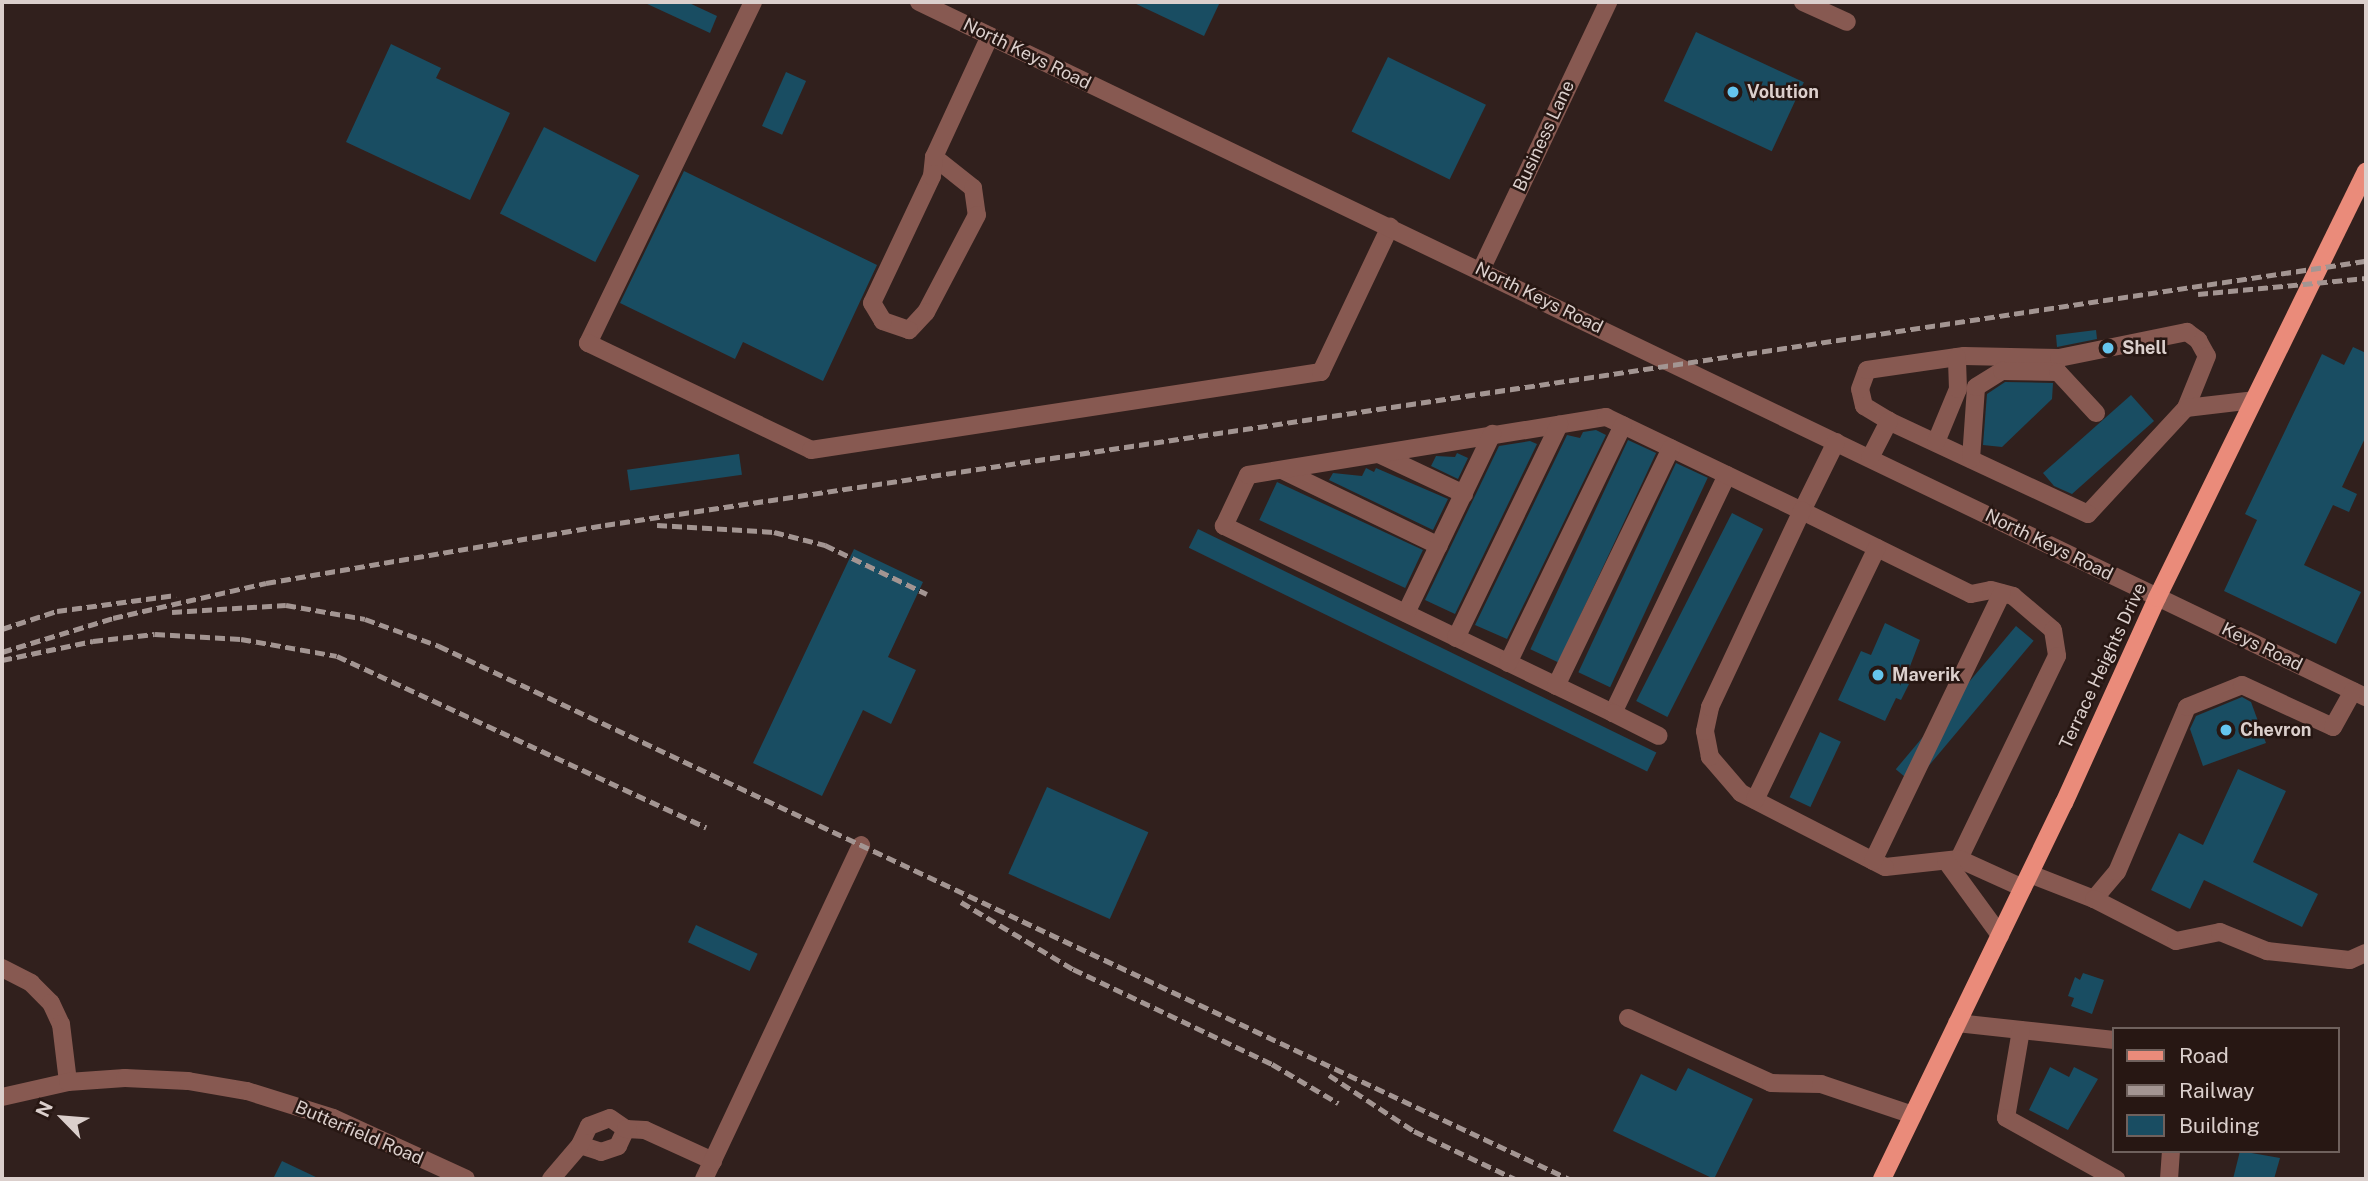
<!DOCTYPE html>
<style>
body{margin:0}
#map{position:relative;width:2368px;height:1181px;overflow:hidden;background:#31201d;font-family:"Public Sans",sans-serif}
div>[style]{position:absolute}
[style*='--x']{left:calc(var(--x)*1px);top:calc(var(--y)*1px);width:calc(var(--w)*1px);rotate:calc(var(--a)*1deg)}
.building>*{inset:0;background:#194d62;transform-origin:0 0}
.minor>*{height:18px;margin:-9px;padding:0 9px;transform-origin:9px;border-radius:9px;background:#875951}
.major>*{height:18px;margin:-9px;padding:0 9px;transform-origin:9px;border-radius:9px;background:#ea8b7a}
.rail>*{height:5px;margin-top:-2.5px;transform-origin:0;background:repeating-linear-gradient(90deg,#a39592 0 10px,transparent 0 15px)}
.dots>*{width:19px;height:19px;translate:-50% -50%;box-sizing:border-box;border:4px solid #271713;border-radius:50%}
span{translate:-50% -50%;white-space:nowrap;text-align:center;line-height:1.15;-webkit-text-stroke:5px #271713;paint-order:stroke}
.street-label{font-size:18px;color:#dbcfcc}
.poi-label{font-size:18px;color:#dbcfcc;font-weight:700}
.left{translate:0 -50%;text-align:left}
.frame{position:absolute;inset:0;border:4px solid #dbcfcc;pointer-events:none}
.legend{position:absolute;left:2112px;top:1027px;width:228px;height:126px;box-sizing:border-box;background:#271713;border:2px solid #6f615d;margin:0;padding:9px 12px;list-style:none;font-size:21px;color:#dbcfcc}
.legend li{display:flex;align-items:center;gap:14px;height:35px}
.legend b{width:35px;border:2px solid #6f615d}
.north{position:absolute;left:28px;top:1083px;width:70px;height:70px;-webkit-text-stroke:5px #271713;paint-order:stroke;rotate:295deg;font-size:19px;font-weight:700;line-height:28px;text-align:center;color:#dbcfcc}
.north::after{content:'';display:block;margin:auto;width:24px;height:32px;background:#dbcfcc;clip-path:polygon(50% 0,100% 100%,50% 72%,0 100%)}
</style>
<div id="map">
<div class="building">
<div style="clip-path:polygon(643px 2px,687px 2px,717px 16px,710px 33px)"></div>
<div style="clip-path:polygon(1132px 2px,1220px 2px,1204px 36px)"></div>
<div style="left:1696px;top:32px;width:119px;height:76px;rotate:25deg"></div>
<div style="clip-path:polygon(391px 44px,441px 68px,436px 78px,510px 113px,470px 200px,346px 142px)"></div>
<div style="left:1388px;top:57px;width:109px;height:83px;rotate:26deg"></div>
<div style="left:786px;top:72px;width:22px;height:59px;rotate:24deg"></div>
<div style="left:544px;top:127px;width:107px;height:97px;rotate:27deg"></div>
<div style="clip-path:polygon(684px 171px,877px 265px,823px 381px,743px 342px,735px 359px,620px 303px)"></div>
<div style="clip-path:polygon(2096px 330px,2097px 339px,2057px 347px,2056px 335px)"></div>
<div style="clip-path:polygon(2353px 347px,2366px 353px,2366px 436px,2342px 487px,2357px 494px,2349px 512px,2333px 505px,2304px 565px,2361px 592px,2336px 644px,2224px 591px,2257px 520px,2245px 514px,2322px 354px,2344px 365px)"></div>
<div style="clip-path:polygon(2005px 382px,2053px 383px,2052px 399px,2002px 447px,1983px 445px,1987px 394px)"></div>
<div style="clip-path:polygon(2131px 395px,2154px 421px,2072px 494px,2054px 486px,2043px 473px)"></div>
<div style="clip-path:polygon(1596px 430px,1606px 435px,1507px 639px,1475px 625px,1567px 435px,1580px 438px,1583px 432px)"></div>
<div style="left:1628px;top:440px;width:31px;height:231px;rotate:25deg"></div>
<div style="clip-path:polygon(1530px 441px,1537px 444px,1455px 614px,1425px 600px,1499px 446px)"></div>
<div style="clip-path:polygon(1457px 453px,1468px 458px,1458px 479px,1431px 466px,1436px 456px,1455px 457px)"></div>
<div style="left:739px;top:454px;width:21px;height:113px;rotate:82deg"></div>
<div style="left:1676px;top:463px;width:35px;height:231px;rotate:25deg"></div>
<div style="clip-path:polygon(1366px 468px,1374px 472px,1376px 468px,1448px 499px,1433px 530px,1329px 480px,1333px 473px,1362px 476px)"></div>
<div style="left:1277px;top:482px;width:161px;height:42px;rotate:25deg"></div>
<div style="left:1732px;top:513px;width:35px;height:211px;rotate:27deg"></div>
<div style="left:1198px;top:529px;width:510px;height:21px;rotate:26deg"></div>
<div style="clip-path:polygon(854px 549px,923px 582px,888px 657px,916px 670px,891px 724px,863px 710px,822px 796px,753px 763px)"></div>
<div style="clip-path:polygon(1885px 623px,1920px 640px,1904px 682px,1909px 684px,1901px 700px,1896px 698px,1885px 721px,1838px 700px,1861px 651px,1871px 655px)"></div>
<div style="left:2016px;top:626px;width:23px;height:187px;rotate:40deg"></div>
<div style="clip-path:polygon(2242px 697px,2251px 702px,2266px 743px,2203px 766px,2190px 729px,2196px 716px)"></div>
<div style="left:1820px;top:732px;width:23px;height:72px;rotate:25deg"></div>
<div style="clip-path:polygon(2238px 769px,2286px 791px,2253px 862px,2318px 894px,2302px 927px,2204px 880px,2190px 909px,2151px 890px,2179px 833px,2203px 845px)"></div>
<div style="left:1047px;top:787px;width:111px;height:95px;rotate:24deg"></div>
<div style="left:696px;top:925px;width:68px;height:19px;rotate:25deg"></div>
<div style="clip-path:polygon(2083px 973px,2104px 980px,2092px 1014px,2071px 1006px,2074px 998px,2068px 996px,2075px 977px,2080px 980px)"></div>
<div style="clip-path:polygon(2050px 1067px,2069px 1077px,2074px 1067px,2098px 1079px,2068px 1130px,2029px 1110px)"></div>
<div style="clip-path:polygon(1688px 1068px,1753px 1099px,1714px 1179px,1613px 1131px,1641px 1074px,1676px 1091px)"></div>
<div style="clip-path:polygon(2240px 1151px,2280px 1158px,2274px 1179px,2233px 1179px)"></div>
<div style="clip-path:polygon(282px 1161px,320px 1179px,273px 1179px)"></div>
</div>
<div class="minor">
<div style="--x:753;--y:2;--w:379;--a:115.8"></div>
<div style="--x:588;--y:343;--w:247;--a:25.6"></div>
<div style="--x:811;--y:450;--w:516;--a:-8.7"></div>
<div style="--x:1321;--y:372;--w:161;--a:-64.6"></div>
<div style="--x:919;--y:2;--w:1605;--a:25.66"></div>
<div style="--x:1803;--y:2;--w:48;--a:24.4"></div>
<div style="--x:934;--y:157;--w:50;--a:38.5"></div>
<div style="--x:973;--y:188;--w:27;--a:82"></div>
<div style="--x:977;--y:215;--w:110;--a:117.7"></div>
<div style="--x:926;--y:312;--w:25;--a:133"></div>
<div style="--x:909;--y:330;--w:28;--a:-161"></div>
<div style="--x:883;--y:321;--w:21;--a:-121"></div>
<div style="--x:872;--y:303;--w:140;--a:-64.7"></div>
<div style="--x:932;--y:176;--w:19;--a:-84"></div>
<div style="--x:934;--y:157;--w:133;--a:-65.2"></div>
<div style="--x:1481;--y:270;--w:297;--a:-64.6"></div>
<div style="--x:2187;--y:332;--w:14;--a:36"></div>
<div style="--x:2198;--y:340;--w:18;--a:61"></div>
<div style="--x:2207;--y:356;--w:56;--a:112"></div>
<div style="--x:2186;--y:408;--w:144;--a:132.8"></div>
<div style="--x:2088;--y:514;--w:220;--a:-155"></div>
<div style="--x:1889;--y:421;--w:29;--a:-149"></div>
<div style="--x:1864;--y:406;--w:17;--a:-103"></div>
<div style="--x:1860;--y:389;--w:20;--a:-70"></div>
<div style="--x:1867;--y:370;--w:98;--a:-8.2"></div>
<div style="--x:1964;--y:356;--w:95;--a:1.2"></div>
<div style="--x:2059;--y:358;--w:131;--a:-11.5"></div>
<div style="--x:2186;--y:408;--w:68;--a:-6.7"></div>
<div style="--x:1936;--y:442;--w:57;--a:-67.5"></div>
<div style="--x:1958;--y:389;--w:32;--a:-92"></div>
<div style="--x:1381;--y:455;--w:92;--a:25.2"></div>
<div style="--x:1870;--y:458;--w:42;--a:-62.8"></div>
<div style="--x:1971;--y:459;--w:72;--a:-86"></div>
<div style="--x:1976;--y:387;--w:31;--a:-32"></div>
<div style="--x:2002;--y:371;--w:56;--a:1"></div>
<div style="--x:2058;--y:372;--w:56;--a:47.2"></div>
<div style="--x:1282;--y:470;--w:174;--a:25.8"></div>
<div style="--x:1727;--y:475;--w:264;--a:115.6"></div>
<div style="--x:1613;--y:713;--w:432;--a:-154.3"></div>
<div style="--x:1224;--y:526;--w:56;--a:-64.8"></div>
<div style="--x:1248;--y:475;--w:363;--a:-9.2"></div>
<div style="--x:1606;--y:417;--w:217;--a:25.6"></div>
<div style="--x:1802;--y:511;--w:77;--a:-63.8"></div>
<div style="--x:1802;--y:511;--w:188;--a:26.2"></div>
<div style="--x:1971;--y:594;--w:20;--a:-11"></div>
<div style="--x:1991;--y:590;--w:23;--a:15"></div>
<div style="--x:2013;--y:596;--w:52;--a:40.4"></div>
<div style="--x:2053;--y:630;--w:26;--a:81"></div>
<div style="--x:2057;--y:656;--w:225;--a:115.8"></div>
<div style="--x:1959;--y:859;--w:74;--a:173.8"></div>
<div style="--x:1885;--y:867;--w:162;--a:-152.8"></div>
<div style="--x:1741;--y:793;--w:48;--a:-130.7"></div>
<div style="--x:1710;--y:757;--w:26;--a:-101"></div>
<div style="--x:1705;--y:731;--w:25;--a:-78"></div>
<div style="--x:1710;--y:707;--w:217;--a:-64.9"></div>
<div style="--x:1406;--y:613;--w:199;--a:-64.3"></div>
<div style="--x:1456;--y:638;--w:237;--a:-64.2"></div>
<div style="--x:1508;--y:663;--w:264;--a:-64.2"></div>
<div style="--x:1556;--y:686;--w:264;--a:-64.2"></div>
<div style="--x:1613;--y:713;--w:51;--a:26.6"></div>
<div style="--x:1755;--y:800;--w:280;--a:-64.2"></div>
<div style="--x:1959;--y:859;--w:70;--a:24.4"></div>
<div style="--x:1873;--y:861;--w:297;--a:-64.3"></div>
<div style="--x:1946;--y:861;--w:92;--a:53.9"></div>
<div style="--x:2030;--y:874;--w:69;--a:21.3"></div>
<div style="--x:2094;--y:899;--w:35;--a:-50"></div>
<div style="--x:2117;--y:872;--w:179;--a:-67"></div>
<div style="--x:2187;--y:707;--w:59;--a:-21.8"></div>
<div style="--x:2242;--y:685;--w:100;--a:24.8"></div>
<div style="--x:2333;--y:727;--w:41;--a:-60.9"></div>
<div style="--x:2094;--y:899;--w:92;--a:27.1"></div>
<div style="--x:2176;--y:941;--w:45;--a:-11.6"></div>
<div style="--x:2220;--y:932;--w:51;--a:22"></div>
<div style="--x:2267;--y:951;--w:83;--a:6.2"></div>
<div style="--x:2350;--y:960;--w:17;--a:-24"></div>
<div style="--x:2;--y:968;--w:33;--a:27"></div>
<div style="--x:31;--y:983;--w:28;--a:45"></div>
<div style="--x:51;--y:1003;--w:23;--a:65"></div>
<div style="--x:61;--y:1024;--w:58;--a:83.1"></div>
<div style="--x:1628;--y:1018;--w:157;--a:24.4"></div>
<div style="--x:1771;--y:1083;--w:50;--a:1.1"></div>
<div style="--x:1821;--y:1084;--w:97;--a:18.6"></div>
<div style="--x:1957;--y:1023;--w:158;--a:6.2"></div>
<div style="--x:2021;--y:1030;--w:89;--a:99.7"></div>
<div style="--x:2006;--y:1118;--w:126;--a:29"></div>
<div style="--x:2;--y:1097;--w:68;--a:-12.8"></div>
<div style="--x:68;--y:1082;--w:57;--a:-4"></div>
<div style="--x:125;--y:1078;--w:63;--a:2.7"></div>
<div style="--x:188;--y:1081;--w:60;--a:9.6"></div>
<div style="--x:247;--y:1091;--w:90;--a:17.4"></div>
<div style="--x:333;--y:1118;--w:146;--a:24.6"></div>
<div style="--x:580;--y:1145;--w:22;--a:18"></div>
<div style="--x:601;--y:1152;--w:18;--a:-19"></div>
<div style="--x:618;--y:1146;--w:19;--a:-65"></div>
<div style="--x:551;--y:1179;--w:45;--a:-49.5"></div>
<div style="--x:580;--y:1145;--w:21;--a:-65"></div>
<div style="--x:589;--y:1126;--w:22;--a:-21"></div>
<div style="--x:610;--y:1118;--w:19;--a:35"></div>
<div style="--x:626;--y:1129;--w:19;--a:3"></div>
<div style="--x:645;--y:1130;--w:75;--a:24.5"></div>
<div style="--x:704;--y:1179;--w:369;--a:-64.8"></div>
<div style="--x:2169;--y:1179;--w:28;--a:-86"></div>
</div>
<div class="major">
<div style="--x:1882;--y:1179;--w:418;--a:-64.2"></div>
<div style="--x:2064;--y:803;--w:225;--a:-65.6"></div>
<div style="--x:2157;--y:598;--w:475;--a:-63.9"></div>
</div>
<div class="rail">
<div style="--x:2198;--y:294;--w:169;--a:-5.4"></div>
<div style="--x:657;--y:525;--w:117;--a:3.4"></div>
<div style="--x:774;--y:532;--w:53;--a:14.3"></div>
<div style="--x:825;--y:545;--w:113;--a:25.7"></div>
<div style="--x:172;--y:612;--w:114;--a:-3.5"></div>
<div style="--x:286;--y:605;--w:80;--a:10"></div>
<div style="--x:365;--y:619;--w:79;--a:20"></div>
<div style="--x:439;--y:646;--w:1249;--a:25.25"></div>
<div style="--x:2;--y:629;--w:58;--a:-18.1"></div>
<div style="--x:57;--y:611;--w:120;--a:-7.7"></div>
<div style="--x:2;--y:652;--w:116;--a:-17"></div>
<div style="--x:113;--y:618;--w:157;--a:-12.9"></div>
<div style="--x:266;--y:583;--w:344;--a:-9.7"></div>
<div style="--x:605;--y:525;--w:1781;--a:-8.53"></div>
<div style="--x:2;--y:660;--w:93;--a:-11.8"></div>
<div style="--x:93;--y:641;--w:62;--a:-6.4"></div>
<div style="--x:155;--y:634;--w:86;--a:3.3"></div>
<div style="--x:241;--y:639;--w:97;--a:10"></div>
<div style="--x:337;--y:656;--w:407;--a:24.9"></div>
<div style="--x:961;--y:902;--w:131;--a:30.9"></div>
<div style="--x:1073;--y:969;--w:221;--a:25.5"></div>
<div style="--x:1272;--y:1064;--w:77;--a:30.6"></div>
<div style="--x:1329;--y:1075;--w:102;--a:33.4"></div>
<div style="--x:1414;--y:1131;--w:112;--a:25.4"></div>
</div>
<div class="dots">
<div style="left:1733px;top:92px;background:#65c5ee"></div>
<div style="left:2108px;top:348px;background:#65c5ee"></div>
<div style="left:1878px;top:675px;background:#65c5ee"></div>
<div style="left:2226px;top:730px;background:#65c5ee"></div>
</div>
<div class="street-label">
<span style="left:1027px;top:54px;rotate:26deg">North Keys Road</span>
<span style="left:1544px;top:136px;rotate:-65deg">Business Lane</span>
<span style="left:1539px;top:298px;rotate:26deg">North Keys Road</span>
<span style="left:2049px;top:545px;rotate:26deg">North Keys Road</span>
<span style="left:2262px;top:647px;rotate:26deg">Keys Road</span>
<span style="left:2103px;top:666px;rotate:-65deg">Terrace Heights Drive</span>
<span style="left:359px;top:1133px;rotate:23deg">Butterfield Road</span>
</div>
<div class="poi-label">
<span class="left" style="left:1747px;top:92px">Volution</span>
<span class="left" style="left:2122px;top:348px">Shell</span>
<span class="left" style="left:1892px;top:675px">Maverik</span>
<span class="left" style="left:2240px;top:730px">Chevron</span>
</div>
<div class="frame"></div>
<ul class="legend">
<li><b style="height:9px;background:#ea8b7a"></b>Road</li>
<li><b style="height:9px;background:#a39592"></b>Railway</li>
<li><b style="height:19px;background:#194d62"></b>Building</li>
</ul>
<div class="north">N</div>
</div>
